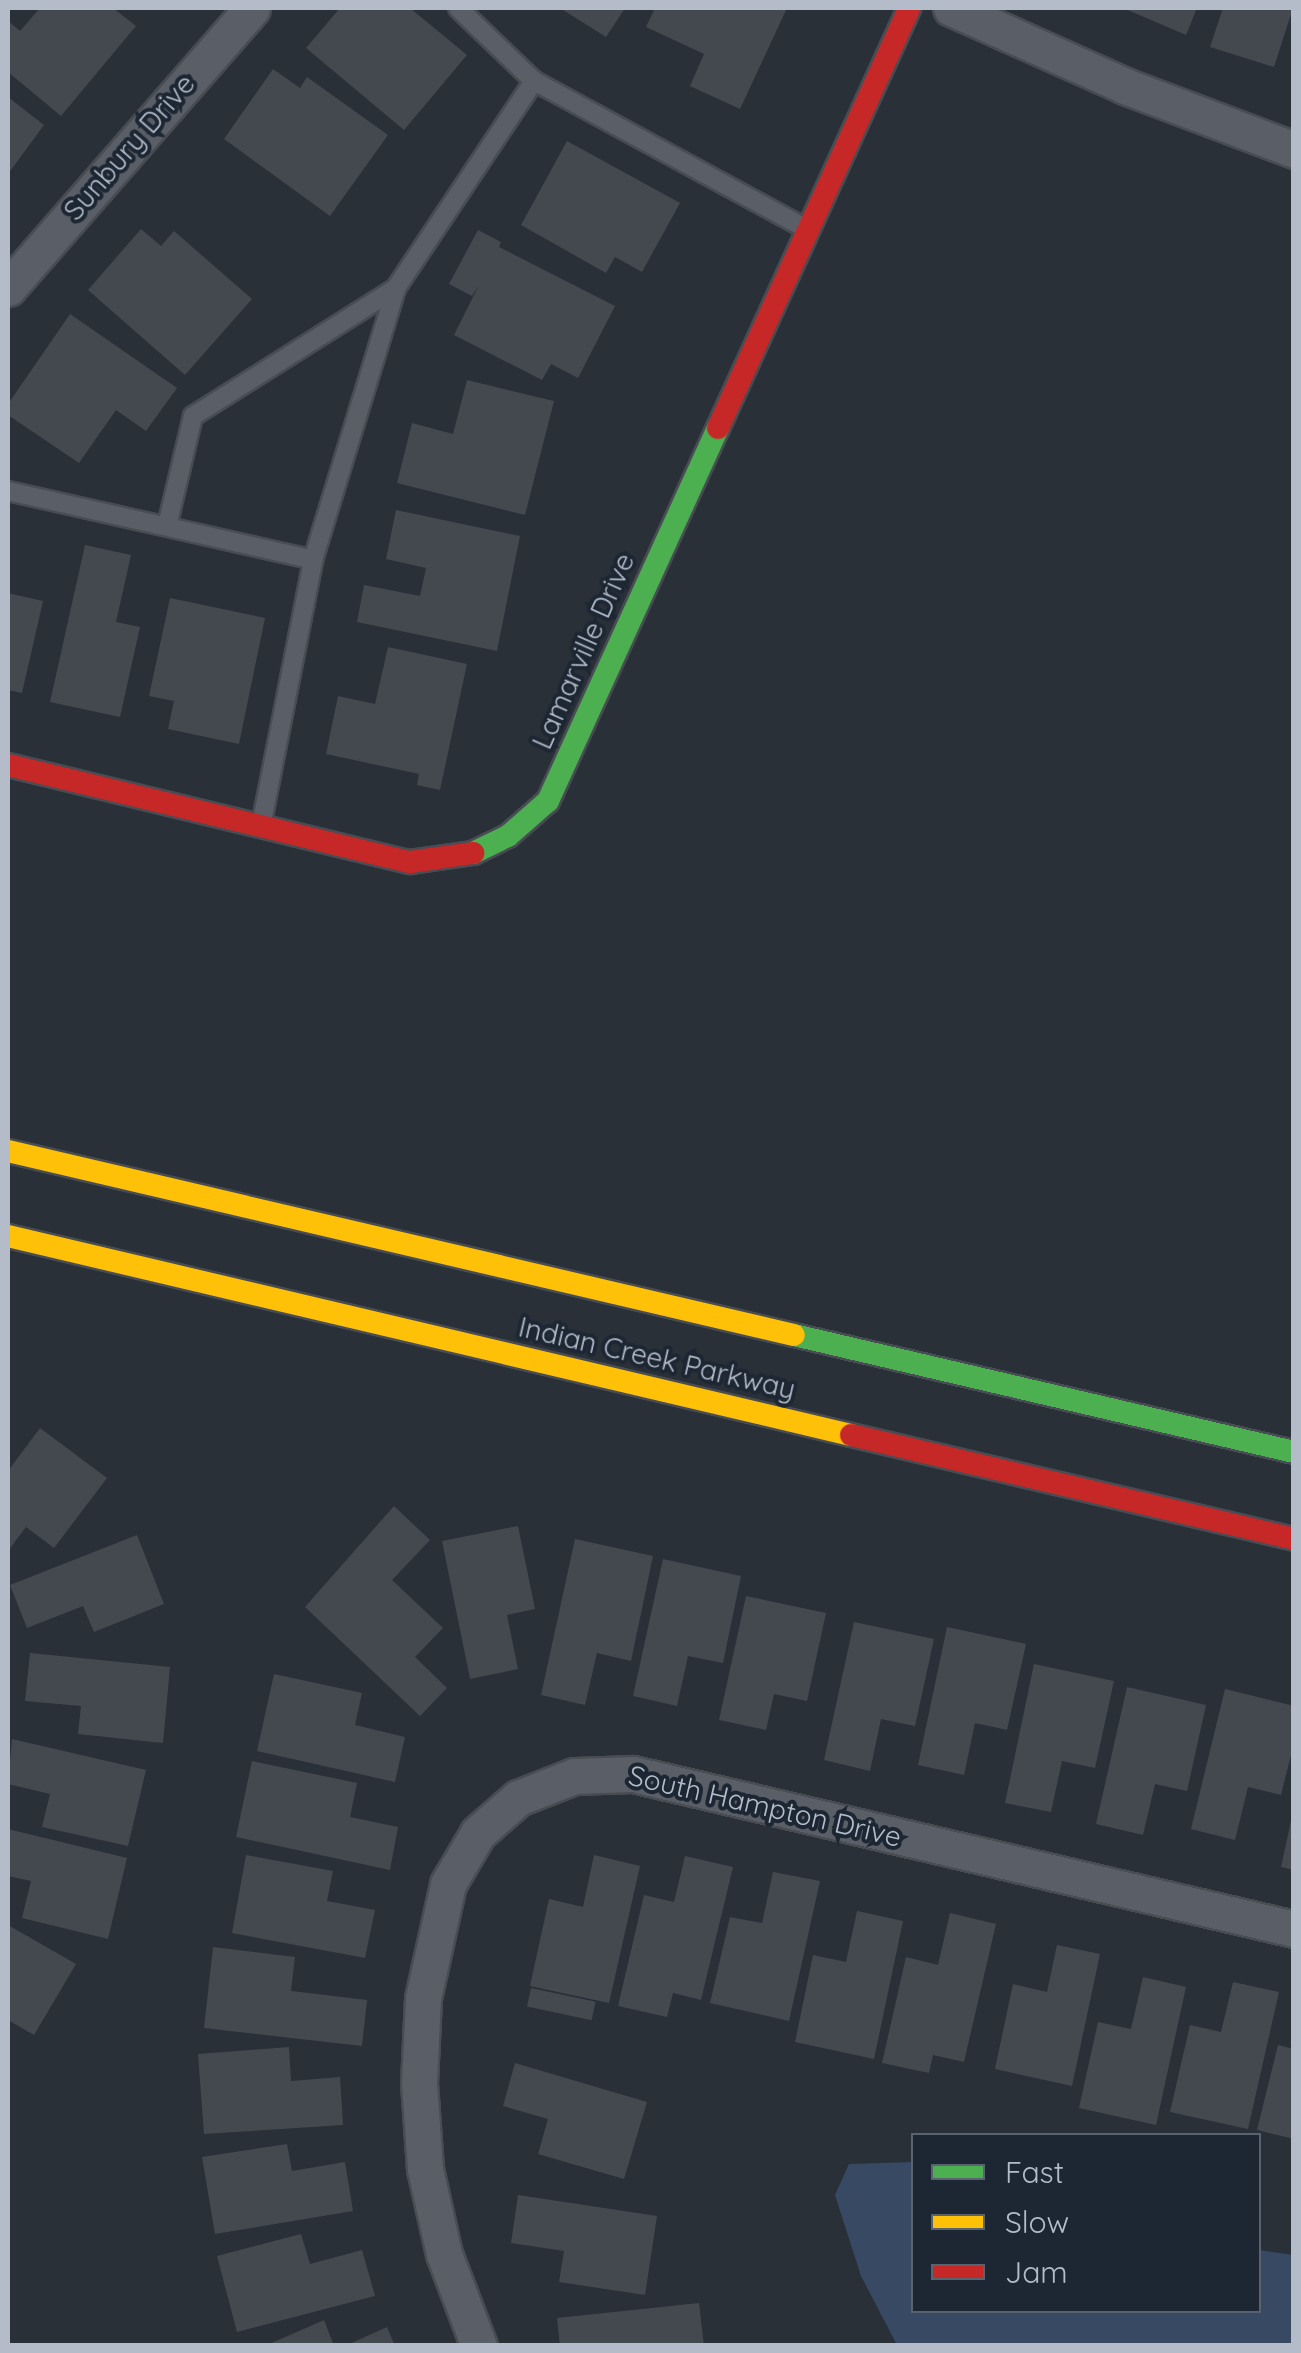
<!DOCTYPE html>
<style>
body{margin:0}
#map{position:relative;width:1301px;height:2353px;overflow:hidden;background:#2a3038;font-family:Quicksand,sans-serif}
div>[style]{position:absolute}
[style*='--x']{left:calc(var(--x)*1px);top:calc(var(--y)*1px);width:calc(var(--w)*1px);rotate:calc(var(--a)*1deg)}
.water>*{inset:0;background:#384963}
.building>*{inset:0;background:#444950;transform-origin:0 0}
.roads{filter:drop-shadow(2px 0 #484c53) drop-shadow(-2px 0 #484c53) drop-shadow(0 2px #484c53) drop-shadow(0 -2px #484c53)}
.lane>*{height:18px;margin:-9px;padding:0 9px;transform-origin:9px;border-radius:9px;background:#5a5e66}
.street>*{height:35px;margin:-17.5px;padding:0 17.5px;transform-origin:17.5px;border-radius:17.5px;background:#5a5e66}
.fast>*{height:22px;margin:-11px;padding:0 11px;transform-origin:11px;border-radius:11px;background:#4caf50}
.slow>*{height:22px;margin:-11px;padding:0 11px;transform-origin:11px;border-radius:11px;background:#ffc107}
.jam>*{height:22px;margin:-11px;padding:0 11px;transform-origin:11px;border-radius:11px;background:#c62828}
span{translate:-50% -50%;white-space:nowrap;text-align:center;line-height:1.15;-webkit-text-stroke:8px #1d2633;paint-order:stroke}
.street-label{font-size:28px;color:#b4bcc9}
.frame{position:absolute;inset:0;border:10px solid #b4bcc9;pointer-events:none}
.legend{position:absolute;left:911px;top:2133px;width:350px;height:180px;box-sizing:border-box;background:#1d2633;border:2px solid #59626f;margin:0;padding:12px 18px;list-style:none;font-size:30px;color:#b4bcc9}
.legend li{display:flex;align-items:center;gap:20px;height:50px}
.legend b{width:50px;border:2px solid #59626f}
</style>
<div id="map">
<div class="water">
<div style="clip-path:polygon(913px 2162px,914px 2310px,1258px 2310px,1259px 2250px,1293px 2255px,1293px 2345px,897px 2345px,861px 2276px,835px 2195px,849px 2164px)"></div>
</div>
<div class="building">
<div style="clip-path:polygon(40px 8px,113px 8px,136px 26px,61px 116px,8px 72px,8px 21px,20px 31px)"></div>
<div style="clip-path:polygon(340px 8px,410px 8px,467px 55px,404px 130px,306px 48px)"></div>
<div style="clip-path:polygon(560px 8px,625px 8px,606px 37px)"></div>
<div style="clip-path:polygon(655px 8px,787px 8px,740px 109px,690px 86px,704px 54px,646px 27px)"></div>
<div style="clip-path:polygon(1123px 8px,1197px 8px,1186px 35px)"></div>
<div style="clip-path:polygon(1223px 8px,1293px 8px,1274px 67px,1210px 47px)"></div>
<div style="clip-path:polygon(273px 69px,300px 88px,307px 77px,388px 135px,330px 216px,224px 139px)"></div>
<div style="clip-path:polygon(8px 97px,44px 125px,8px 174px)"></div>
<div style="clip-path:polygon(567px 141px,680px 203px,642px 272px,615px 257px,606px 273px,521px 225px)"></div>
<div style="clip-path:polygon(141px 229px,161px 246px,174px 231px,252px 299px,185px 375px,88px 290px)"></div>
<div style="clip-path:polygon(478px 230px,501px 242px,499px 247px,615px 306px,578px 378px,551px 364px,542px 380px,454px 335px,479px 285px,472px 296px,449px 284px)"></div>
<div style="clip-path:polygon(70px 314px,177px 388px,146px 431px,116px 410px,79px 463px,8px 415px,8px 404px)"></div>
<div style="clip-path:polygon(467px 380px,554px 401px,525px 515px,397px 483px,412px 423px,453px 434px)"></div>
<div style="clip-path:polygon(396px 510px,520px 536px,497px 651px,357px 622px,364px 585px,420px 596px,426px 568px,386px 559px)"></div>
<div style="clip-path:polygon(85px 545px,131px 555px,116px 622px,140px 627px,120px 717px,50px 702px)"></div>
<div style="clip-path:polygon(8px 593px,43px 601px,22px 693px,8px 690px)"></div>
<div style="clip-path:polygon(170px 598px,265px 618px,239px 744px,168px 729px,174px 701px,149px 696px)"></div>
<div style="clip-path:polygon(388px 647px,467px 664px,440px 790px,417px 785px,419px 774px,326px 754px,338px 696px,375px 704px)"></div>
<div style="clip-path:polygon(40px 1428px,107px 1478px,54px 1548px,26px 1527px,8px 1551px,8px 1471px)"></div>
<div style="clip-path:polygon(394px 1506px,430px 1540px,392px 1580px,443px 1628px,415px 1657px,447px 1688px,420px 1716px,305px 1607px)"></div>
<div style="clip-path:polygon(518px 1526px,535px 1609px,507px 1615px,518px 1669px,470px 1679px,442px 1541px)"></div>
<div style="clip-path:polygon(137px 1535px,164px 1604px,94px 1632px,83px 1606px,27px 1628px,10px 1585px)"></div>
<div style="clip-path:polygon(575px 1539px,653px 1556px,631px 1661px,597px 1653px,585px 1705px,541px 1695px)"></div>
<div style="clip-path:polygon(663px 1559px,741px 1576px,723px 1663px,688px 1656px,677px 1706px,633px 1696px)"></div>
<div style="clip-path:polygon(746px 1596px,826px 1613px,807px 1701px,774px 1694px,766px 1730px,719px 1720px)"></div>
<div style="clip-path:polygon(854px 1622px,934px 1639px,915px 1726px,881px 1719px,870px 1771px,824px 1760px)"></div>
<div style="clip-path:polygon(947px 1627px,1026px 1644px,1007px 1730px,975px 1723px,964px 1775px,918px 1765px)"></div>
<div style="clip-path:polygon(30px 1653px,170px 1667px,163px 1743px,78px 1734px,81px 1706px,25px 1701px)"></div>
<div style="clip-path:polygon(1034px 1664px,1114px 1681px,1095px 1768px,1062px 1761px,1051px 1812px,1005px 1803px)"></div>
<div style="clip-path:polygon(274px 1674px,362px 1693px,355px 1725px,405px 1737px,395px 1782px,257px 1751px)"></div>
<div style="clip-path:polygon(1127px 1687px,1206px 1705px,1187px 1791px,1155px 1784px,1143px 1835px,1096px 1824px)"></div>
<div style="clip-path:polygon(1225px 1689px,1294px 1706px,1294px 1743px,1281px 1795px,1248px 1787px,1235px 1840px,1191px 1829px)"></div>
<div style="clip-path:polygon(12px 1739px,146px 1770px,128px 1846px,42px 1827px,50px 1794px,8px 1784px)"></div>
<div style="clip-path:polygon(252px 1761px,357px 1783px,350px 1817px,398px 1827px,390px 1870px,236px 1837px)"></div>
<div style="clip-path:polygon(1292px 1816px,1294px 1816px,1294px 1870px,1281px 1867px)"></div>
<div style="clip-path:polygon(8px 1829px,127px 1858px,108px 1939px,22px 1918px,31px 1881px,8px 1876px)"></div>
<div style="clip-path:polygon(246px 1855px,333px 1871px,327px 1901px,375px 1910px,365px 1958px,232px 1933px)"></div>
<div style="clip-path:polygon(594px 1855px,640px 1866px,609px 2003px,530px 1986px,549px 1899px,583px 1907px)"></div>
<div style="clip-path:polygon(685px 1856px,733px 1867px,701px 2000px,673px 1993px,667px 2017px,618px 2006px,644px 1895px,674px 1902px)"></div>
<div style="clip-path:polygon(773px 1872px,820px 1881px,789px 2021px,710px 2003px,730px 1917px,762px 1923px)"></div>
<div style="clip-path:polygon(857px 1911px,903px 1921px,874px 2059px,795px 2042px,813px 1955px,846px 1962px)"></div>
<div style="clip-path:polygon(950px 1913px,996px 1924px,964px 2062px,933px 2055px,929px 2073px,882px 2063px,906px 1957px,938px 1965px)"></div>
<div style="clip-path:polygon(8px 1925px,76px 1964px,34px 2035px,8px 2020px)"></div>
<div style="clip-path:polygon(1057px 1945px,1100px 1954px,1072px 2086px,995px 2069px,1013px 1984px,1047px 1992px)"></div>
<div style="clip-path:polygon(213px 1947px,295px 1957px,291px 1991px,367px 2000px,362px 2046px,204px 2028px)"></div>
<div style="clip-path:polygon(1143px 1977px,1186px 1987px,1156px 2125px,1079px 2108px,1098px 2022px,1131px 2029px)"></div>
<div style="clip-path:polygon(1233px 1982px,1279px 1992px,1248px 2129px,1170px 2112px,1190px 2025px,1221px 2032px)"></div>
<div style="left:531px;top:1988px;width:66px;height:19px;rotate:12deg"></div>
<div style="clip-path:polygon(1278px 2045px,1294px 2049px,1294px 2139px,1257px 2130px)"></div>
<div style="clip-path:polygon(289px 2047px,291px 2081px,340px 2077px,343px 2125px,204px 2134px,198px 2054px)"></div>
<div style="clip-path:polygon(515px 2063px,647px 2102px,624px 2179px,538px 2154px,548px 2119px,503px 2106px)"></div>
<div style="clip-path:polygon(287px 2144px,292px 2171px,345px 2162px,353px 2211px,215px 2234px,202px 2157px)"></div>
<div style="clip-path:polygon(518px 2195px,657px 2216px,645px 2295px,559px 2282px,564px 2251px,511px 2243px)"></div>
<div style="clip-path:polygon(301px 2234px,310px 2264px,362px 2250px,375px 2296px,237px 2332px,217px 2256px)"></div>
<div style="clip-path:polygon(699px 2303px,704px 2346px,560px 2346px,557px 2318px)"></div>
<div style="clip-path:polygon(324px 2320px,334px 2346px,265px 2346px)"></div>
<div style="clip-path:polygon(387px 2327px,395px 2346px,345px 2346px)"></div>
</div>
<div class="roads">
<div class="lane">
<div style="--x:458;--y:8;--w:105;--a:43.8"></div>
<div style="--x:534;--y:81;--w:308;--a:28.5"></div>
<div style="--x:8;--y:491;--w:313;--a:12.7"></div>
<div style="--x:167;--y:526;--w:113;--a:-76.7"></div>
<div style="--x:193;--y:416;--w:240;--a:-32.2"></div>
<div style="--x:262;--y:821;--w:266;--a:-78.9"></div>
<div style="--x:313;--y:560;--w:284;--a:-73"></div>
<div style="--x:396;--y:288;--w:249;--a:-56.3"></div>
</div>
<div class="street">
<div style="--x:951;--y:8;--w:191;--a:24.1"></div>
<div style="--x:1125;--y:86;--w:181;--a:20.7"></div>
<div style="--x:8;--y:288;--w:371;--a:-48.9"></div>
<div style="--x:479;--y:2346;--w:98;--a:-110.8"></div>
<div style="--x:444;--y:2254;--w:87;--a:-102.6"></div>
<div style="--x:425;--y:2169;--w:86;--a:-94"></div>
<div style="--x:419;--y:2083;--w:85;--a:-87.3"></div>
<div style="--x:423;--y:1998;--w:117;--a:-77.6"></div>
<div style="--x:448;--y:1884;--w:59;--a:-59.5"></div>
<div style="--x:478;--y:1833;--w:53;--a:-41.2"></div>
<div style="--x:518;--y:1798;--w:60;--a:-21.4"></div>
<div style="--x:574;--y:1776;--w:59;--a:-1.9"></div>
<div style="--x:633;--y:1774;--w:679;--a:13.2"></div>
</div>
<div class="fast">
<div style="--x:473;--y:853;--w:39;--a:-26"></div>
<div style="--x:508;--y:836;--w:53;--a:-41.2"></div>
<div style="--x:548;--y:801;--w:410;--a:-65.5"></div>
<div style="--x:794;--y:1335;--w:514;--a:13.17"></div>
</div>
<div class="slow">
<div style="--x:8;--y:1151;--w:807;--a:13.18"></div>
<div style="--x:8;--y:1236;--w:866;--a:13.28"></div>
</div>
<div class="jam">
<div style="--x:718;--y:428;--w:461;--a:-65.5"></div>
<div style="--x:8;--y:765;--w:414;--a:13.6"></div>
<div style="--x:410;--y:862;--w:64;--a:-8.1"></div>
<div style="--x:851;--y:1435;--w:455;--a:13.2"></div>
</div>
</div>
<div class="street-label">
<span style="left:129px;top:147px;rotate:-49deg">Sunbury Drive</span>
<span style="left:583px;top:651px;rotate:-66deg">Lamarville Drive</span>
<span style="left:657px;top:1358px;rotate:13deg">Indian Creek Parkway</span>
<span style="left:765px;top:1806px;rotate:13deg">South Hampton Drive</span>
</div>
<div class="frame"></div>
<ul class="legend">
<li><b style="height:12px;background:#4caf50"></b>Fast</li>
<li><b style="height:12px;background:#ffc107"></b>Slow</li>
<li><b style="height:12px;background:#c62828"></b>Jam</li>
</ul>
</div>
